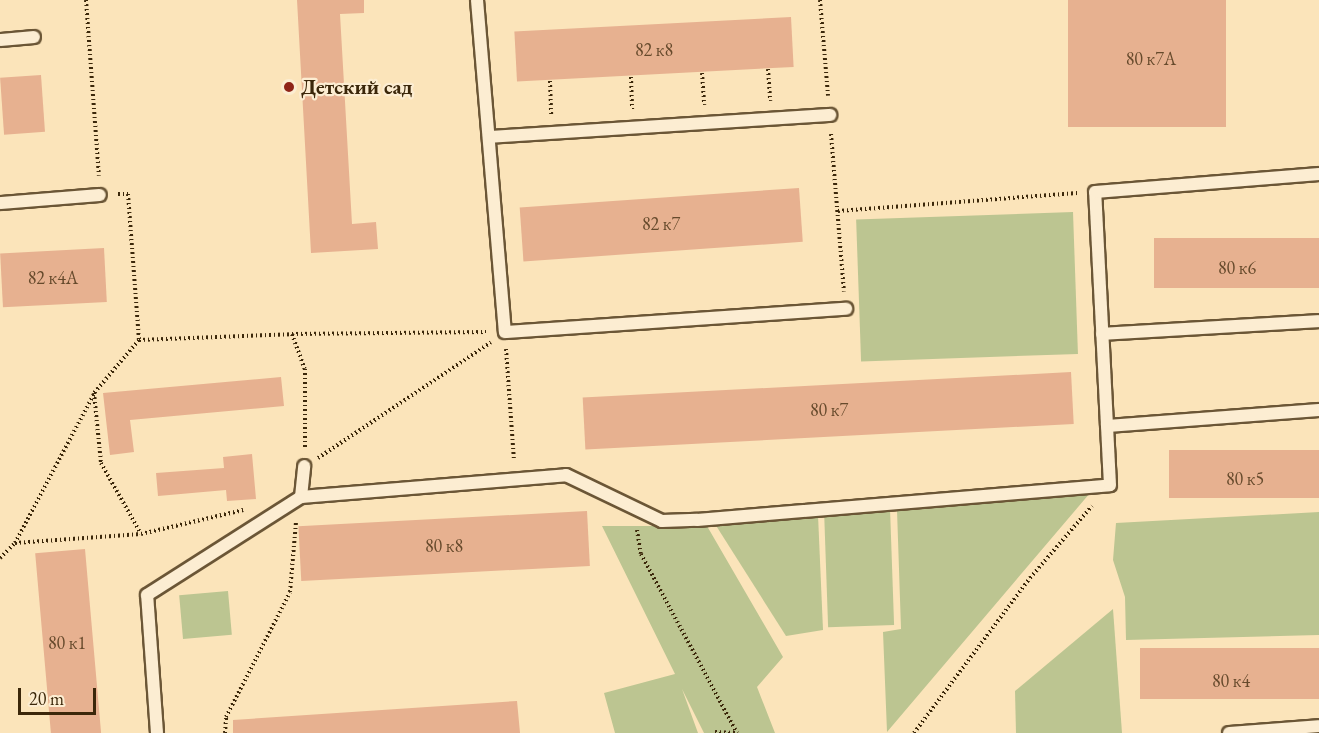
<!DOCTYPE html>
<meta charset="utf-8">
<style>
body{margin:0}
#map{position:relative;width:1319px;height:733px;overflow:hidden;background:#fbe4ba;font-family:"EB Garamond",serif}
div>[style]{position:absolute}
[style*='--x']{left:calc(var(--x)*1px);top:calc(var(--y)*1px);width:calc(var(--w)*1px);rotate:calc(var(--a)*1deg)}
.green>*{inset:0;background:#bcc591;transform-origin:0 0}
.building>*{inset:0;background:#e7b190;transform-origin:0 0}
.path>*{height:4px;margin-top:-2px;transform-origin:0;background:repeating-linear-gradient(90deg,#3b270a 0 1.5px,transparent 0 4.5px)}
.roads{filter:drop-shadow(2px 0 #6b5636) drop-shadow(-2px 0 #6b5636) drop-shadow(0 2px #6b5636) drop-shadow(0 -2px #6b5636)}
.service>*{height:12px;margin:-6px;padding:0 6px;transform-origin:6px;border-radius:6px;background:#fcedd2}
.dots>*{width:16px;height:16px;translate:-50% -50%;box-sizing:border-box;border:3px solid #fcedd2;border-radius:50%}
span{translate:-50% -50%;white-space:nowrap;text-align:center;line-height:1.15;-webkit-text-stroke:4.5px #fcedd2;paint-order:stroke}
.number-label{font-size:18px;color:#664a2c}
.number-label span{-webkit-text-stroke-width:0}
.poi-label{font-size:21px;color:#3b270a;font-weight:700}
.left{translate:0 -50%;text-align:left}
.scale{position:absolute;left:18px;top:688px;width:78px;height:27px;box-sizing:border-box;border:3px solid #3b270a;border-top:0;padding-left:8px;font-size:18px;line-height:21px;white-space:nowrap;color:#3b270a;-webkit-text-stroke:4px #fcedd2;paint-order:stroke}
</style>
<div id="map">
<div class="green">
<div style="left:1073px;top:212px;width:142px;height:217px;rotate:88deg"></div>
<div style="clip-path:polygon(1090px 493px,887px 732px,883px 632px,901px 629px,897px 510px)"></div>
<div style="left:890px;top:508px;width:117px;height:66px;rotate:88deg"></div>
<div style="clip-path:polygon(1319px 512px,1319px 635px,1126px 640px,1125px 597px,1113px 560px,1116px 523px)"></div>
<div style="clip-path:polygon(818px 515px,823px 630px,786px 636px,715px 524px)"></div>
<div style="clip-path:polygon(602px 526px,707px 526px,783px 657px,757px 687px,775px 733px,704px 733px,682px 689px,698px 733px,615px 733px,604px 693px,675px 674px)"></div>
<div style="left:228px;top:591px;width:44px;height:49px;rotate:85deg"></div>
<div style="clip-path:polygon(1113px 609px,1122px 733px,1016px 733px,1015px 691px)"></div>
</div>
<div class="building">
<div style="clip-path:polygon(297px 0,364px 0,364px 13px,340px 14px,352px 224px,376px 222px,378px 249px,311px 253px)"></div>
<div style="left:1068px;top:0;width:158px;height:127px"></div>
<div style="left:791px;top:17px;width:50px;height:277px;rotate:87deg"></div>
<div style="left:41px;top:75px;width:57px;height:41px;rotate:86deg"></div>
<div style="left:799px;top:188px;width:54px;height:280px;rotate:86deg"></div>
<div style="left:1319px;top:238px;width:50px;height:165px;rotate:90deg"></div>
<div style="left:104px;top:248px;width:54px;height:104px;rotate:87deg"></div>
<div style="left:1071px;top:372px;width:52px;height:489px;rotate:87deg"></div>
<div style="clip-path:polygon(281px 377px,284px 406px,130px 420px,134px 452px,110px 455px,103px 393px)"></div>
<div style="left:1319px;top:450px;width:48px;height:150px;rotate:90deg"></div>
<div style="clip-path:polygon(252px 454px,256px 499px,227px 501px,226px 490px,158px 496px,156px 473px,224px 468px,223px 457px)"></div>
<div style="left:587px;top:511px;width:55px;height:289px;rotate:87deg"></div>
<div style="left:85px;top:549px;width:185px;height:50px;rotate:85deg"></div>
<div style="left:1319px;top:648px;width:51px;height:179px;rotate:90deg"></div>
<div style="clip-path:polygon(517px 701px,520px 733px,233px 733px,233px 720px)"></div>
</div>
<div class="path">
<div style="--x:86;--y:0;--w:176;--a:85.8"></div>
<div style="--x:820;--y:0;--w:96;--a:85.2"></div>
<div style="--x:768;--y:69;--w:32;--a:86"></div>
<div style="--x:702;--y:73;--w:32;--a:86"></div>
<div style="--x:631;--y:77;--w:32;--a:88"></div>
<div style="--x:550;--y:81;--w:33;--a:88"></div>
<div style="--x:831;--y:134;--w:158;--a:85.3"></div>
<div style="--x:118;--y:194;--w:10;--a:0"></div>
<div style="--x:128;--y:194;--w:146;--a:85.7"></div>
<div style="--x:139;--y:340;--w:70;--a:130.3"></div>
<div style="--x:94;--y:393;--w:70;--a:84.3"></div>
<div style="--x:101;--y:463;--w:81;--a:60.6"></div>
<div style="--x:141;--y:534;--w:105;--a:-13.2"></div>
<div style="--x:838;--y:211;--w:240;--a:-4.3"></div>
<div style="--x:292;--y:334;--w:194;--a:-0.6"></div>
<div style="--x:139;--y:340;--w:153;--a:-2.2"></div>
<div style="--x:292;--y:334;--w:37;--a:70"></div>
<div style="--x:305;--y:369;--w:79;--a:90"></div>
<div style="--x:506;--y:349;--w:112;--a:85.9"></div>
<div style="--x:318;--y:458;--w:208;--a:-33.8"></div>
<div style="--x:637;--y:530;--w:24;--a:81"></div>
<div style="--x:641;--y:554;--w:203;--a:61.8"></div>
<div style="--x:15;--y:543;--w:126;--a:-4.1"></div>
<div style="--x:0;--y:558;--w:21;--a:-45"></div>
<div style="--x:15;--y:543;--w:169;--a:-62.1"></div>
<div style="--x:715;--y:732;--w:21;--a:3"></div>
<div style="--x:225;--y:733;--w:16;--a:-86"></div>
<div style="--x:226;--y:717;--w:140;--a:-62.9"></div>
<div style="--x:290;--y:592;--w:70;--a:-85.1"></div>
<div style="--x:914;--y:733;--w:194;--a:-53.2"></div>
<div style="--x:1030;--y:578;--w:95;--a:-49.3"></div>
</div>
<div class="roads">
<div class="service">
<div style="--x:477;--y:0;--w:333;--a:85.2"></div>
<div style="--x:505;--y:332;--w:342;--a:-3.9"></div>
<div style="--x:0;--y:40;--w:34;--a:-5"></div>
<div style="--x:489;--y:137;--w:342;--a:-3.7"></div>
<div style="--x:0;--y:203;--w:100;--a:-4.6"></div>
<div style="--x:1102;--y:334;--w:217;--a:-3.4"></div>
<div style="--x:1107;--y:426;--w:213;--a:-4.3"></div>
<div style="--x:301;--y:497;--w:31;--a:-84"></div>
<div style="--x:157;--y:733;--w:138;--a:-94.1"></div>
<div style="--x:147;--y:595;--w:183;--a:-32.5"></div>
<div style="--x:301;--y:497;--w:266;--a:-4.7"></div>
<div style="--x:566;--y:475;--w:106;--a:25.6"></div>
<div style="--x:662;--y:521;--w:35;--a:-2"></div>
<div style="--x:697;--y:520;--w:414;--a:-4.8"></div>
<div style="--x:1110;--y:485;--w:293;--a:-92.9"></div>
<div style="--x:1095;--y:192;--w:225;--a:-4.6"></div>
<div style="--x:1229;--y:733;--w:90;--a:-4.4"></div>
</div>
</div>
<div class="dots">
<div style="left:289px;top:87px;background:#8f2418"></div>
</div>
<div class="number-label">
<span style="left:654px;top:50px">82 к8</span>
<span style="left:1151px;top:59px">80 к7А</span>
<span style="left:661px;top:224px">82 к7</span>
<span style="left:1237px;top:268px">80 к6</span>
<span style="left:53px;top:278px">82 к4А</span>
<span style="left:829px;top:410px">80 к7</span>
<span style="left:1245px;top:479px">80 к5</span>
<span style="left:444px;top:546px">80 к8</span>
<span style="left:67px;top:643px">80 к1</span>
<span style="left:1231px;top:681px">80 к4</span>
</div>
<div class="poi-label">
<span class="left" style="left:301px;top:87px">Детский сад</span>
</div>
<div class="scale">20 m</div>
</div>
